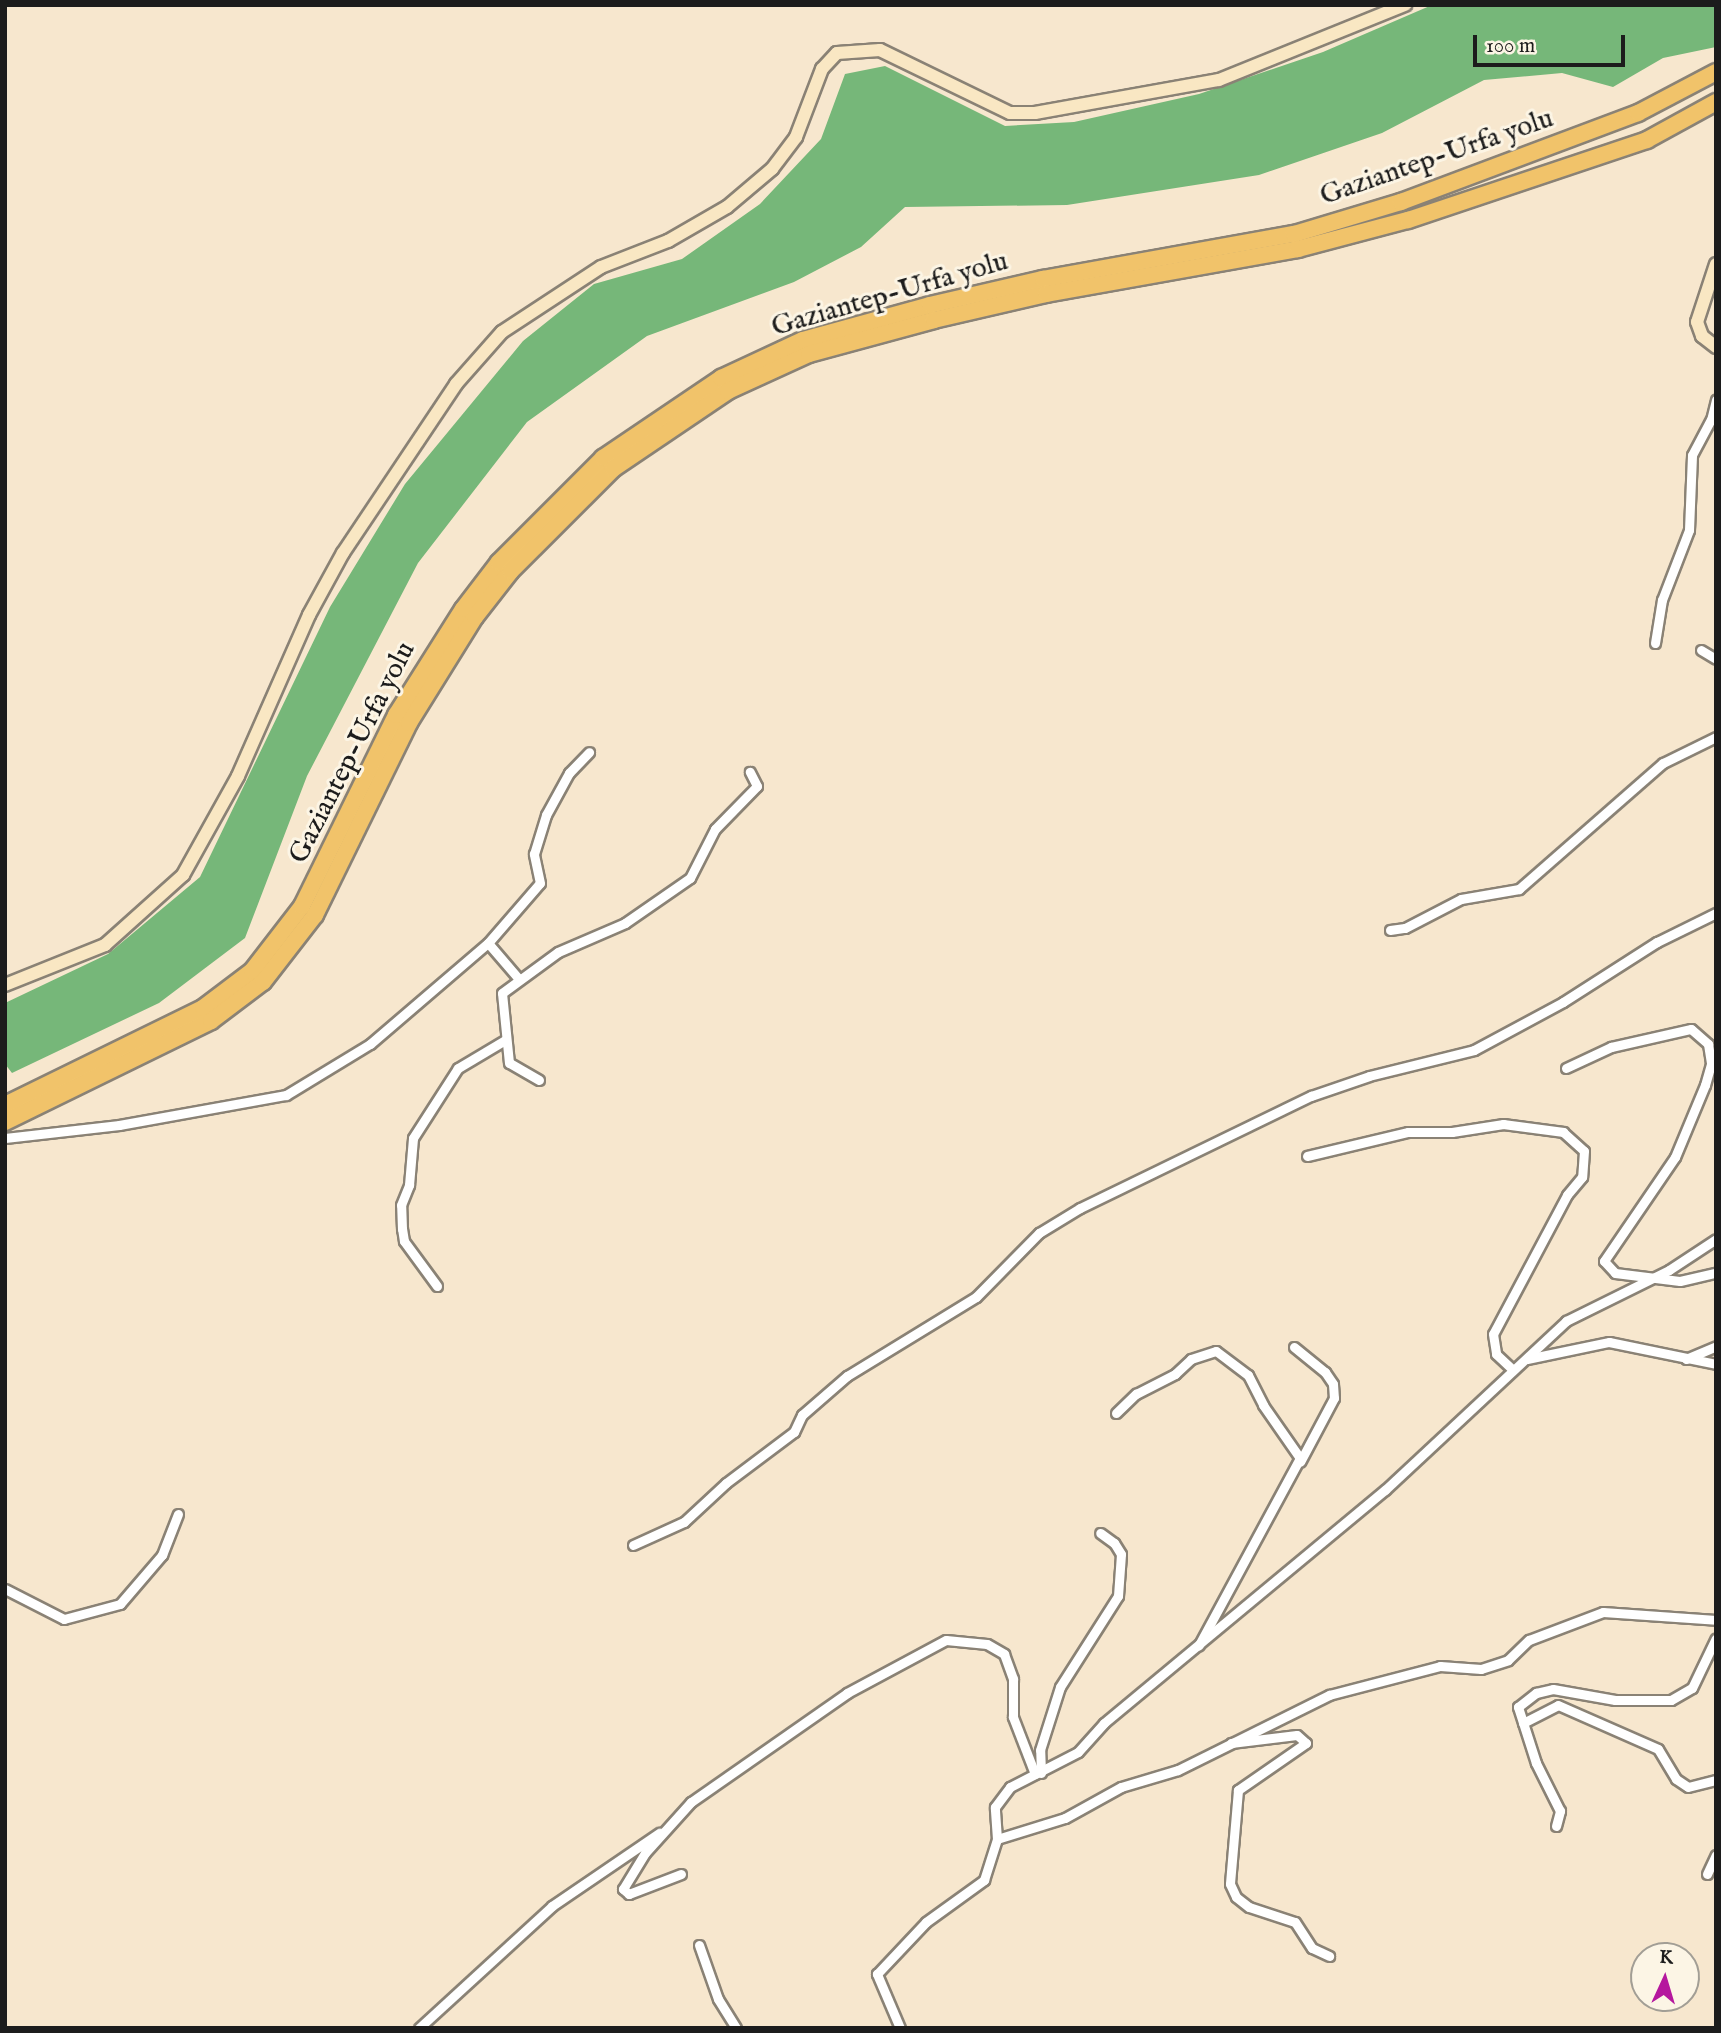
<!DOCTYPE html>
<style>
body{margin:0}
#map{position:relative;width:1721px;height:2033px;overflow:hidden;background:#f7e7ce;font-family:"IM FELL English",serif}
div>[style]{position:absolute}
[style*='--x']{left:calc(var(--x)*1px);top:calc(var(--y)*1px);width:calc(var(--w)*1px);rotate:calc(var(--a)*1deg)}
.forest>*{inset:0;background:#76b779}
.roads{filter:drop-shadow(2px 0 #8a8275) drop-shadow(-2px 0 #8a8275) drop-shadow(0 2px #8a8275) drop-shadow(0 -2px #8a8275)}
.street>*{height:9px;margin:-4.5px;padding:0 4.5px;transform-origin:4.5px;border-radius:4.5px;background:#fff}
.secondary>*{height:12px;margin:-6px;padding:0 6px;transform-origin:6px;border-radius:6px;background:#f9e7c3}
.highway>*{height:16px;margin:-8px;padding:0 8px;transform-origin:8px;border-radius:8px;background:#f1c36a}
span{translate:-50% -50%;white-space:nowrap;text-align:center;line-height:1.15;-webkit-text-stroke:6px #fcf5e5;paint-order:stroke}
.street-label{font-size:28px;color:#1c1c1c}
.frame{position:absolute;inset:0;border:7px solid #1c1c1c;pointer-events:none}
.north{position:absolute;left:1630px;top:1942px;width:70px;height:70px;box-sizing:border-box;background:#fcf5e5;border:2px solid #a29e95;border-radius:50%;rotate:4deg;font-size:19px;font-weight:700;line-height:28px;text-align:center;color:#1c1c1c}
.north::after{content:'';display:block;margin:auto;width:24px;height:32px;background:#b5179e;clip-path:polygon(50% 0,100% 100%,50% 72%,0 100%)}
.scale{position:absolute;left:1473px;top:35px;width:152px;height:32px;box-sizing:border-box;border:4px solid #1c1c1c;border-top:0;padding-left:9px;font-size:21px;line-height:24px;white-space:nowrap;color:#1c1c1c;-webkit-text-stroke:5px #fcf5e5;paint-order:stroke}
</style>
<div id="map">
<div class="forest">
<div style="clip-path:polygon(1432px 5px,1716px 5px,1716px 47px,1663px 58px,1613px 87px,1562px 73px,1484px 80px,1382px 133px,1259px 175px,1067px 205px,905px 207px,861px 247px,794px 282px,647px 336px,527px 422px,418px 563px,307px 776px,245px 938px,159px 1003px,12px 1073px,5px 1064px,5px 1003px,108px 954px,200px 877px,330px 607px,405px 484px,523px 341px,594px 284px,682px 259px,760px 204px,821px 139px,845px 74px,885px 66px,1005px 126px,1074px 122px,1199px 94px,1323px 52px)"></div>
</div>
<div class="roads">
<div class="street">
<div style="--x:1655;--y:643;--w:44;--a:-80.8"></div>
<div style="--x:1662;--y:600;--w:75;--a:-68.9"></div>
<div style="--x:1689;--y:530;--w:75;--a:-87.7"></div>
<div style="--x:1692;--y:455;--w:40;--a:-62"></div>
<div style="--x:1711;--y:420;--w:21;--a:-76"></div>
<div style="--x:1701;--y:650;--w:17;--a:31"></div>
<div style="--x:1390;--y:930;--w:15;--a:-8"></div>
<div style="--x:1405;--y:928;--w:63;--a:-27.4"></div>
<div style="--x:1461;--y:899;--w:59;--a:-9.8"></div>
<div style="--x:1519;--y:889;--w:191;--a:-41.2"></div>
<div style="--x:1663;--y:763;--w:59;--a:-26.1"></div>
<div style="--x:488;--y:943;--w:79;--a:-49.1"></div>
<div style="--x:540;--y:883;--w:30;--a:-102"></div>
<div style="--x:534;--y:854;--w:41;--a:-72.9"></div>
<div style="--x:546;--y:815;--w:48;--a:-61.3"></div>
<div style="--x:569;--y:773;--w:29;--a:-46"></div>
<div style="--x:1566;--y:1068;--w:50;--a:-25"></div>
<div style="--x:1611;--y:1047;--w:82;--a:-12.7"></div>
<div style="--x:1691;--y:1029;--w:23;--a:41"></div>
<div style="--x:1708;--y:1044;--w:20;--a:81"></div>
<div style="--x:1711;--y:1064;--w:22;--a:106"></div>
<div style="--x:1705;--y:1085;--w:78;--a:112.6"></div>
<div style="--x:1675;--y:1157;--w:126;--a:124.3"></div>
<div style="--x:1604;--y:1261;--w:16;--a:47"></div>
<div style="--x:1615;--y:1273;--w:65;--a:7"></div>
<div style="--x:1680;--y:1281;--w:37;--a:-13"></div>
<div style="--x:539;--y:1080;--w:34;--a:-150"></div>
<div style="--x:509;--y:1063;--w:70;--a:-95.7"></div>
<div style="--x:502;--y:993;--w:69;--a:-36.2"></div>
<div style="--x:558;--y:952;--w:73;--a:-23.4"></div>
<div style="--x:625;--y:923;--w:79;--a:-34.7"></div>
<div style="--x:690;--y:878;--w:55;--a:-63"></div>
<div style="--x:715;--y:829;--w:60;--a:-45.7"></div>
<div style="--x:757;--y:786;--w:16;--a:-117"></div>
<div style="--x:5;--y:1138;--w:115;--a:-6.5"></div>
<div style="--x:119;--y:1125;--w:170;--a:-10.2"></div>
<div style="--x:286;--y:1095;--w:98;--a:-31.3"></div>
<div style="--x:370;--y:1044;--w:155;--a:-40.6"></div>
<div style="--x:488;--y:943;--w:46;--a:49.4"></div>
<div style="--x:1307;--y:1156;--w:104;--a:-13.4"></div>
<div style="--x:1408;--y:1132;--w:44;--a:0"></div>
<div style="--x:1452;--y:1132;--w:52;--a:-8.9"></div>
<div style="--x:1503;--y:1124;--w:61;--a:7.6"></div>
<div style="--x:1563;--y:1132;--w:28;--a:42"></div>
<div style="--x:1584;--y:1151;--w:26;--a:94"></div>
<div style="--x:1582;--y:1177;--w:23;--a:130"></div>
<div style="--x:1567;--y:1195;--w:157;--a:118"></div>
<div style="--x:1493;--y:1334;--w:20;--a:81"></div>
<div style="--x:1496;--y:1354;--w:23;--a:43"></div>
<div style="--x:437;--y:1286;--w:56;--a:-126.3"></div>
<div style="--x:404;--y:1241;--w:12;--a:-99"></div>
<div style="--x:402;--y:1229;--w:24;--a:-92"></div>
<div style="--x:401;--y:1205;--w:22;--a:-68"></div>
<div style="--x:409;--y:1185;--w:47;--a:-85.1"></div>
<div style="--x:413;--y:1138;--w:83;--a:-57.3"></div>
<div style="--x:458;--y:1068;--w:55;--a:-30.8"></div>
<div style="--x:1294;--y:1347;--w:40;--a:39"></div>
<div style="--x:1325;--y:1372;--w:14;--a:56"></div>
<div style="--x:1333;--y:1384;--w:14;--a:86"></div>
<div style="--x:1334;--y:1398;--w:72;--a:118"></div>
<div style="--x:1527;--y:1359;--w:84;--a:-11.7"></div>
<div style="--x:1609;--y:1342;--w:109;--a:11.6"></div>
<div style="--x:1686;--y:1359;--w:33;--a:-23"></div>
<div style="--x:1116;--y:1413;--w:28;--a:-44"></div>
<div style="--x:1136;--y:1394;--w:44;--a:-27.1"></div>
<div style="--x:1175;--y:1374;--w:22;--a:-43"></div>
<div style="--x:1191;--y:1359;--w:26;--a:-18"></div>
<div style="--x:1216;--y:1351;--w:40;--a:37"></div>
<div style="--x:1248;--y:1375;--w:34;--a:63"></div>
<div style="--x:1263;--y:1405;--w:65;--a:55.1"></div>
<div style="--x:1300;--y:1458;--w:213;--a:118.4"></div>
<div style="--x:633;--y:1545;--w:56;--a:-24.3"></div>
<div style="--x:684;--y:1522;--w:57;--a:-42.9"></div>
<div style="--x:726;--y:1483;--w:85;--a:-36.9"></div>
<div style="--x:794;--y:1432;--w:19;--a:-65"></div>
<div style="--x:802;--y:1415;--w:60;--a:-40.9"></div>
<div style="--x:847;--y:1376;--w:151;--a:-31.5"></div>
<div style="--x:976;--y:1297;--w:90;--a:-45.5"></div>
<div style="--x:1039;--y:1233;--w:48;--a:-31.4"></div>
<div style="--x:1080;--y:1208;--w:257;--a:-25.9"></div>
<div style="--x:1311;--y:1096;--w:61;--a:-19"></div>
<div style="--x:1369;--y:1076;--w:108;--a:-13.9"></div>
<div style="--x:1474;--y:1050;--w:101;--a:-28.3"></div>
<div style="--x:1563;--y:1002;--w:112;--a:-32.6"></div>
<div style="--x:1657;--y:942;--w:66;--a:-26.2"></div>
<div style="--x:5;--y:1589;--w:66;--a:27"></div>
<div style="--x:64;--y:1619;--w:58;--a:-15"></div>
<div style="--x:120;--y:1604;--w:65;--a:-49.4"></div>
<div style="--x:162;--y:1555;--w:44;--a:-68.7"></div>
<div style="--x:1523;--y:1723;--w:39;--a:-27"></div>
<div style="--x:1558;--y:1705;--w:109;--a:23.7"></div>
<div style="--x:1658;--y:1749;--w:35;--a:59"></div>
<div style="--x:1676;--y:1779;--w:14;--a:34"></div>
<div style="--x:1688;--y:1787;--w:29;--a:-14"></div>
<div style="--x:1231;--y:1743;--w:66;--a:-6.9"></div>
<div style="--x:1297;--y:1735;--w:12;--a:42"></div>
<div style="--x:1306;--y:1743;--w:83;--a:145.3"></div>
<div style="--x:1238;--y:1790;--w:94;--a:94.9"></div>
<div style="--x:1230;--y:1884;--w:14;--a:65"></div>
<div style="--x:1236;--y:1897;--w:16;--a:38"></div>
<div style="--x:1249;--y:1907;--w:48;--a:18.1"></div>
<div style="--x:1295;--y:1922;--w:31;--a:57"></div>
<div style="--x:1312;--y:1948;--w:19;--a:25"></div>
<div style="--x:1041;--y:1773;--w:23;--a:-92"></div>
<div style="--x:1040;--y:1750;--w:66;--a:-72.4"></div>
<div style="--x:1060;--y:1687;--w:108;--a:-57.5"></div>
<div style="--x:1118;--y:1596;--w:42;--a:-85.9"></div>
<div style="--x:1121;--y:1554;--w:13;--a:-122"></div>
<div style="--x:1114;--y:1543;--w:17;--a:-144"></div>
<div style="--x:1556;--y:1826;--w:16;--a:-75"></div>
<div style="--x:1560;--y:1811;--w:54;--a:-116.6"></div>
<div style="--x:1536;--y:1763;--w:59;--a:-107.8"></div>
<div style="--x:1518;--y:1707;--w:23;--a:-38"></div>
<div style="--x:1536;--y:1693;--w:17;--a:-13"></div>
<div style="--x:1553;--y:1689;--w:63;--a:10.1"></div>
<div style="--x:1615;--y:1700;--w:56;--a:0"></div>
<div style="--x:1671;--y:1700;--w:24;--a:-30"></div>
<div style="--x:1692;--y:1688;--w:55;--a:-64.4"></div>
<div style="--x:997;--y:1839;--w:71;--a:-17.2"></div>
<div style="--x:1065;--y:1818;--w:64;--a:-29"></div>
<div style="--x:1121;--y:1787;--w:59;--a:-16.6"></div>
<div style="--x:1178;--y:1770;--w:169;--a:-26.4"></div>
<div style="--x:1329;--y:1695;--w:115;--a:-14.6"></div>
<div style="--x:1440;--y:1666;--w:41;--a:4.2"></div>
<div style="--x:1481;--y:1669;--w:28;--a:-18"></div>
<div style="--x:1508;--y:1660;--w:29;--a:-44"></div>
<div style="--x:1529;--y:1640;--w:79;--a:-20.7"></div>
<div style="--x:1603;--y:1612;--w:113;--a:4"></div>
<div style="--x:681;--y:1874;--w:56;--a:159"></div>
<div style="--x:629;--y:1894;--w:8;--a:-140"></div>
<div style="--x:623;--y:1889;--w:42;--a:-58.6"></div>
<div style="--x:645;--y:1853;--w:69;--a:-48"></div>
<div style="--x:691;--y:1802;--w:190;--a:-34.9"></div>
<div style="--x:847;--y:1693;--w:112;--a:-28.2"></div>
<div style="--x:946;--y:1640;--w:41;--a:5.6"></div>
<div style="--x:987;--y:1644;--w:20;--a:30"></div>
<div style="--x:1004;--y:1654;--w:27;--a:70"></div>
<div style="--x:1013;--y:1679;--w:38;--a:90"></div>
<div style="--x:1013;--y:1717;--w:61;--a:68.9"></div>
<div style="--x:1707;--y:1874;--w:21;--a:-65"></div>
<div style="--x:699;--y:1945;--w:57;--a:70.6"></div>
<div style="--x:718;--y:1999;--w:34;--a:58"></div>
<div style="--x:419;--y:2028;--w:180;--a:-42.5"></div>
<div style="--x:552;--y:1906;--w:130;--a:-34.3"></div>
<div style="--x:900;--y:2028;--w:59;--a:-113.1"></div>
<div style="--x:877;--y:1974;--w:71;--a:-46.7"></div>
<div style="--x:926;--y:1922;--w:72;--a:-35.9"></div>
<div style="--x:984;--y:1880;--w:43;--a:-72.4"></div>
<div style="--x:997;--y:1839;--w:32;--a:-94"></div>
<div style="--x:995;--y:1807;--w:25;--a:-53"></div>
<div style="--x:1010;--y:1787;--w:76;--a:-27.2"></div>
<div style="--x:1078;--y:1752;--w:39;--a:-48"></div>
<div style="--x:1104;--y:1723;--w:365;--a:-39.7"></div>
<div style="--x:1385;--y:1490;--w:248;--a:-43"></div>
<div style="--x:1566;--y:1321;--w:115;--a:-26.3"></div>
<div style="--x:1669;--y:1270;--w:56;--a:-33.4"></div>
</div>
<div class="secondary">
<div style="--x:1716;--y:264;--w:61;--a:108.1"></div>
<div style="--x:1697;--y:322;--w:15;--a:70"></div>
<div style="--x:1702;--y:336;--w:18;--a:38"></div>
<div style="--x:5;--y:985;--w:108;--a:-21.8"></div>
<div style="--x:105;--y:945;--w:105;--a:-41.9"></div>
<div style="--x:183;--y:875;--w:113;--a:-60.9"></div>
<div style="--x:238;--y:776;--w:176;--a:-66.2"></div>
<div style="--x:309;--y:615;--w:71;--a:-61.3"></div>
<div style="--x:343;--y:553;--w:203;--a:-56.2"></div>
<div style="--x:456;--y:384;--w:69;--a:-48.5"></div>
<div style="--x:502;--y:332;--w:118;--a:-33.3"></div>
<div style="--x:601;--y:267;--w:72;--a:-21.2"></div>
<div style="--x:668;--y:241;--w:68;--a:-30"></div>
<div style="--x:727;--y:207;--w:59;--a:-40.2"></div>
<div style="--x:772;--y:169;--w:40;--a:-53"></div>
<div style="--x:796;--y:137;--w:73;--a:-69.1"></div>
<div style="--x:822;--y:69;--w:22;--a:-47"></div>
<div style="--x:837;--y:53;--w:43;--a:-4"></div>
<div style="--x:880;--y:50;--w:144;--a:25.9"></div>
<div style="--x:1010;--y:113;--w:25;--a:0"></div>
<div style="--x:1035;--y:113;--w:187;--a:-10.2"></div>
<div style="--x:1219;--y:80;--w:201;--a:-22"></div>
</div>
<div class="highway">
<div style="--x:5;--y:1105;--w:220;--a:-26.1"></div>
<div style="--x:203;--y:1008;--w:61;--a:-37.1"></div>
<div style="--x:252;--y:971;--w:82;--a:-52.4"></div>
<div style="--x:302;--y:906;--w:213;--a:-63.8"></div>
<div style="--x:396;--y:715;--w:125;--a:-57.7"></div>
<div style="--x:463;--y:609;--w:59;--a:-52.5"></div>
<div style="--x:499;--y:562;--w:147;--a:-45"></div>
<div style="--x:603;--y:458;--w:143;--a:-34.1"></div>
<div style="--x:721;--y:378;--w:90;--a:-24.9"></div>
<div style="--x:803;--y:340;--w:132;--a:-15.4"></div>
<div style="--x:930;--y:305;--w:116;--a:-13"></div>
<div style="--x:1043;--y:279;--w:255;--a:-10.2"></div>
<div style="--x:1294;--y:234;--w:112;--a:-16.7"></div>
<div style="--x:1401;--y:202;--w:253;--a:-20.6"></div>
<div style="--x:1638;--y:113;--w:88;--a:-27.7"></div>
<div style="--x:5;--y:1122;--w:229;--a:-26.1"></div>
<div style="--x:211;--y:1021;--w:65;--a:-36.9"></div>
<div style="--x:263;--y:982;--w:85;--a:-52.2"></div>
<div style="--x:315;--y:915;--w:214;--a:-63.9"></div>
<div style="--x:409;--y:723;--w:125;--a:-58.1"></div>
<div style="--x:475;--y:617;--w:58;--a:-52"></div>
<div style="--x:511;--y:571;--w:144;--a:-45"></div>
<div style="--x:613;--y:469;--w:139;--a:-34.1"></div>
<div style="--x:728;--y:391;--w:89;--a:-24.6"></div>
<div style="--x:809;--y:354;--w:130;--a:-15.2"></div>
<div style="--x:934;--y:320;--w:115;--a:-13.1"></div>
<div style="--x:1046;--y:294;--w:256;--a:-10.1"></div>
<div style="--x:1298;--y:249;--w:114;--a:-14.8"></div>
<div style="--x:1408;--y:220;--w:252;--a:-18.5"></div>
<div style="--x:1647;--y:140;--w:79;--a:-28.8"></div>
</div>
</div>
<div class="street-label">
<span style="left:1437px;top:158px;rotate:-19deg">Gaziantep-Urfa yolu</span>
<span style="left:890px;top:295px;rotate:-16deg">Gaziantep-Urfa yolu</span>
<span style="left:353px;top:753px;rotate:-63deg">Gaziantep-Urfa yolu</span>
</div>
<div class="frame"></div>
<div class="north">K</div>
<div class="scale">100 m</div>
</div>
